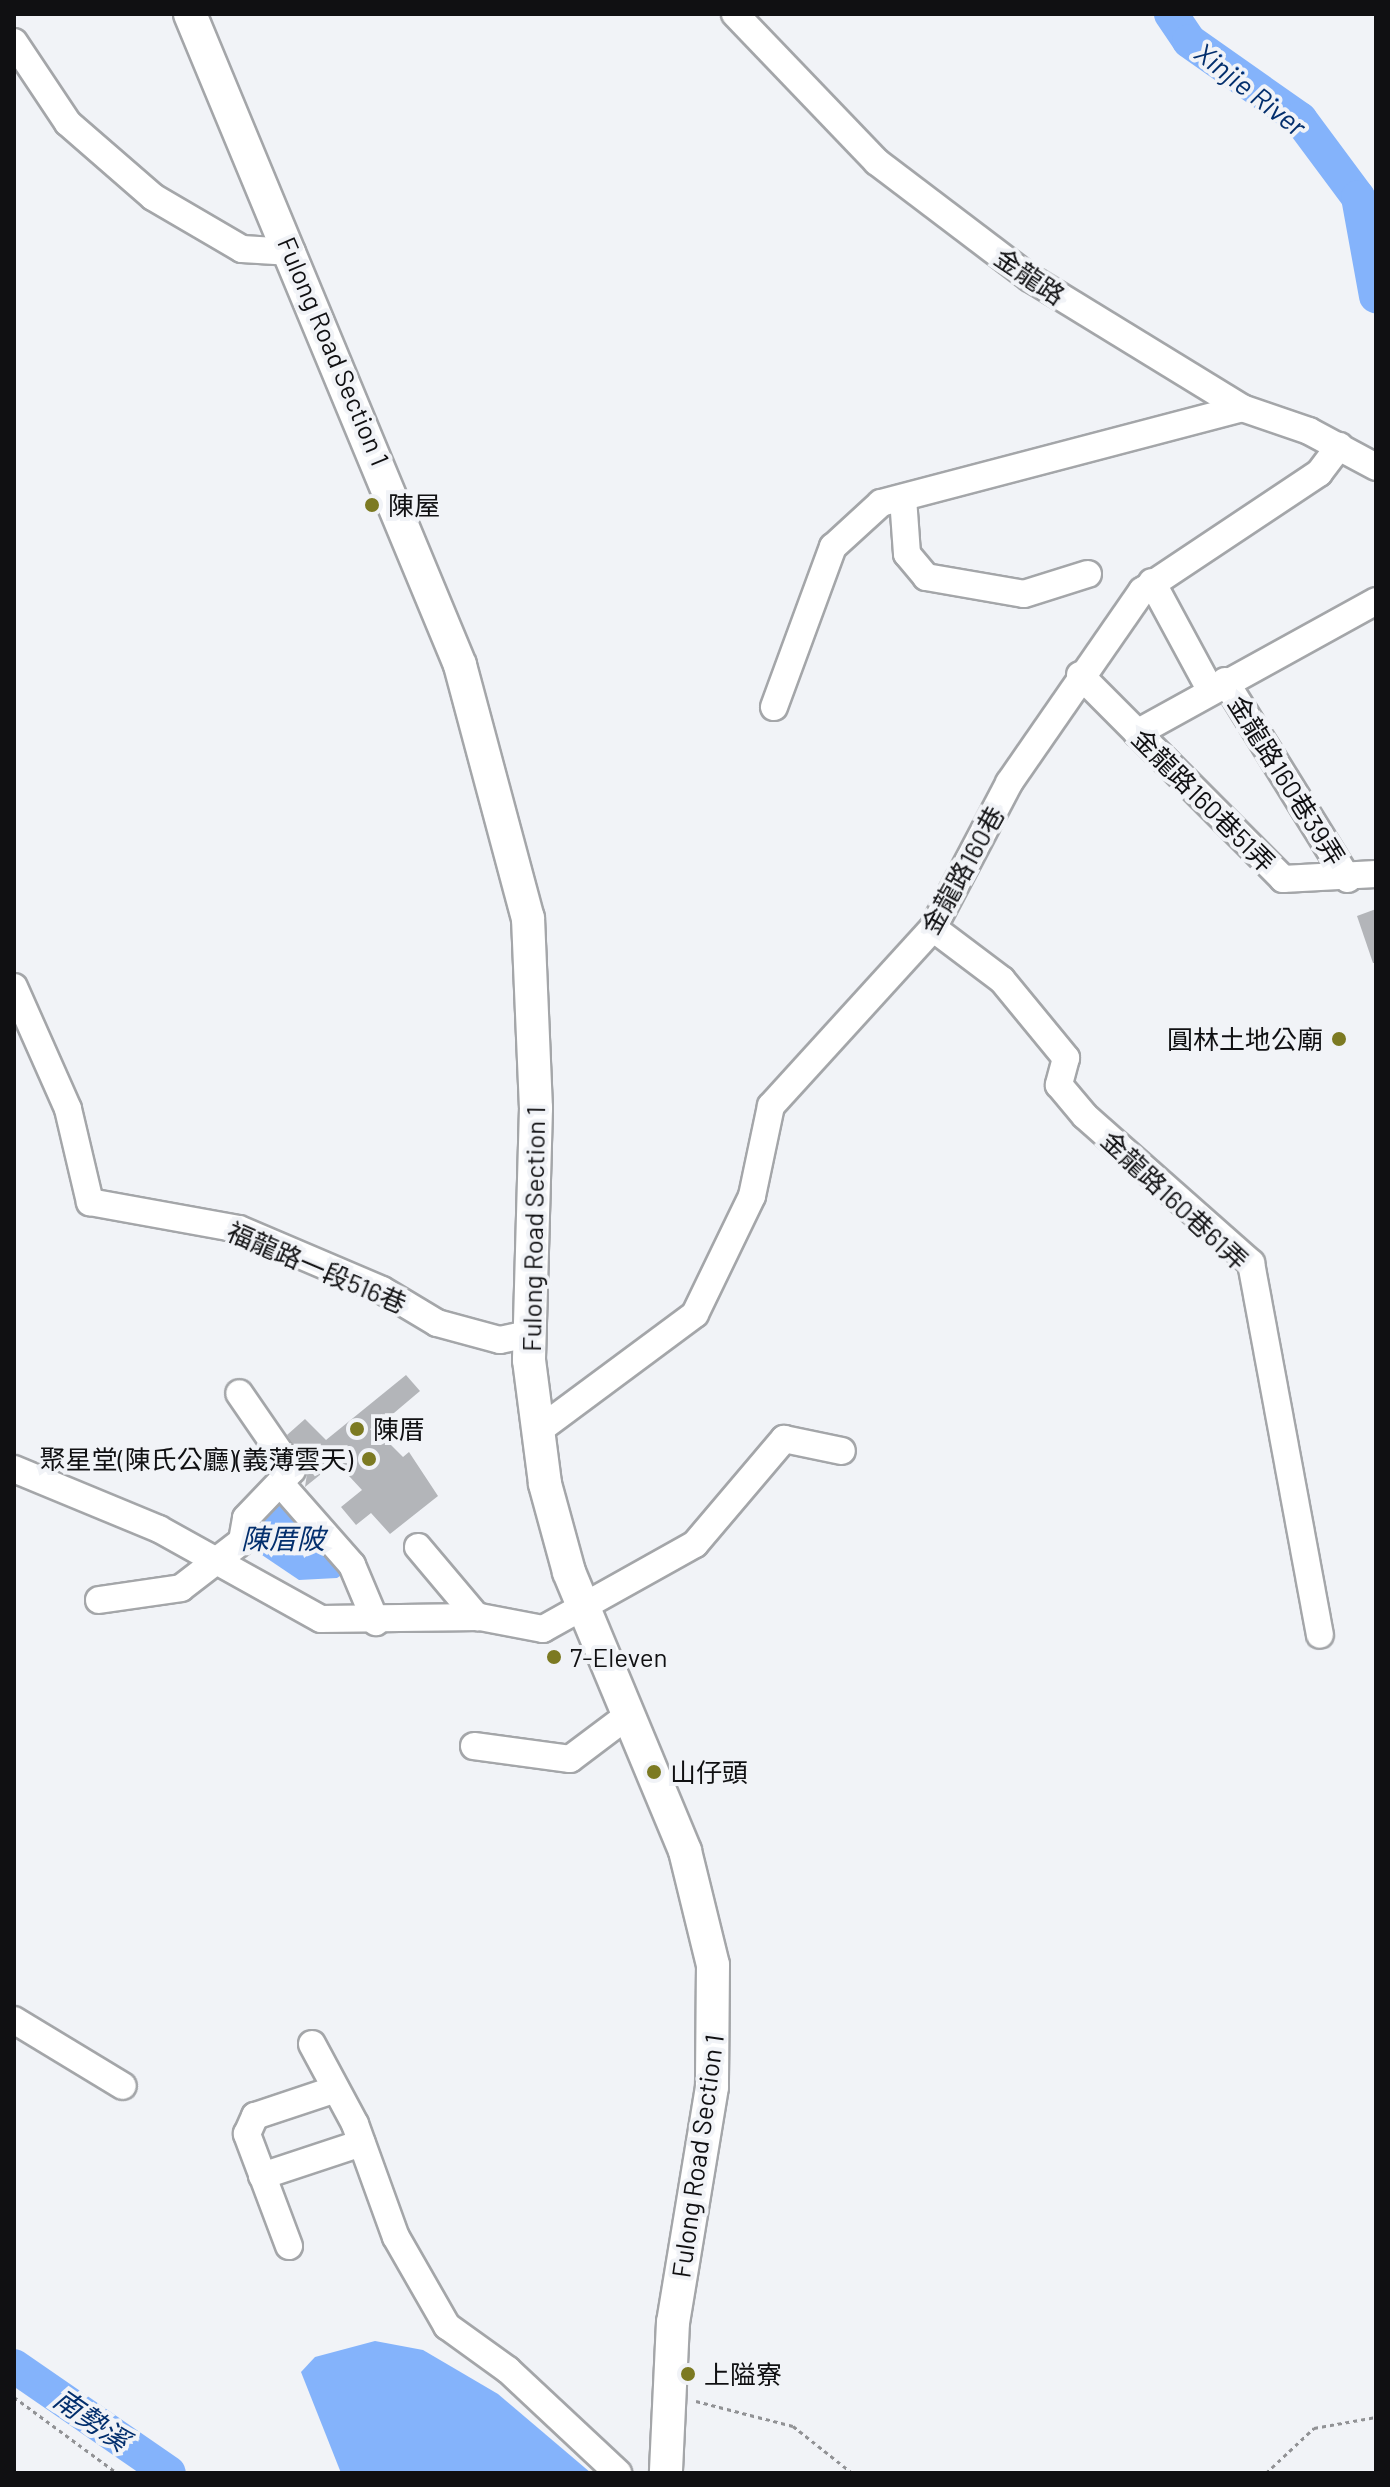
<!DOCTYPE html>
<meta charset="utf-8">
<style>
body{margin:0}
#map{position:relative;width:1390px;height:2487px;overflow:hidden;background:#f1f3f7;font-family:Barlow,"Noto Sans TC",sans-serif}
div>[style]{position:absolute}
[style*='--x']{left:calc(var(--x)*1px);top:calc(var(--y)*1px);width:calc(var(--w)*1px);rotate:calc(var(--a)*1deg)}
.water>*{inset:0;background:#84b3fb}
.river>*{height:34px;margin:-17px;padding:0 17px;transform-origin:17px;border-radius:17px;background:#84b3fb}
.building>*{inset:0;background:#b3b5b9}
.path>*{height:3px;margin-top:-1.5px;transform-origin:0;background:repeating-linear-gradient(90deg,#919295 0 4px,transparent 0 8px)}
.roads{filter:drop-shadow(2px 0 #a4a6a9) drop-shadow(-2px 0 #a4a6a9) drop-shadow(0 2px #a4a6a9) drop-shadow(0 -2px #a4a6a9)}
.minor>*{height:26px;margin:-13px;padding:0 13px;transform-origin:13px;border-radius:13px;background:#fff}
.major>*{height:32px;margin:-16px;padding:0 16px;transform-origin:16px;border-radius:16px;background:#fff}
.dots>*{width:22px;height:22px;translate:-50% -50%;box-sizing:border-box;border:4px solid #f1f3f7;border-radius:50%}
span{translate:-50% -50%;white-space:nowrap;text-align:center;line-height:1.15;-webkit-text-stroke:8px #f1f3f7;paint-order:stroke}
.street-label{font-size:26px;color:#101012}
.poi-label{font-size:26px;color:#101012}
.left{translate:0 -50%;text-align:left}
.right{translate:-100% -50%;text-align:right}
.water-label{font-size:28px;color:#032f6d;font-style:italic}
.frame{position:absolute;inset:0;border:16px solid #101012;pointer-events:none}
</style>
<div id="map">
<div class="water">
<div style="clip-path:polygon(274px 1494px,343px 1574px,337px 1578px,299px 1580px,256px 1551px,251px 1531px)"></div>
<div style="clip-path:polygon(375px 2341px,423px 2350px,498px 2394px,591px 2473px,341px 2473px,301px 2372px,315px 2357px)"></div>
</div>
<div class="river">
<div style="--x:1171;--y:14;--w:32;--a:56"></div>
<div style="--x:1189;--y:41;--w:136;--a:35.1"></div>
<div style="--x:1300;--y:119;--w:97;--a:53.4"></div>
<div style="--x:1358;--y:197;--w:101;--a:79.7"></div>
<div style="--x:14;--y:2366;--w:188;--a:34.6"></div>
</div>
<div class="building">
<div style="clip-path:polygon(1376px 909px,1376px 963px,1373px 963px,1357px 916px)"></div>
<div style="clip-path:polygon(406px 1375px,420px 1391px,375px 1429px,403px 1457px,409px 1452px,438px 1496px,390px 1534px,371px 1513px,356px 1525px,341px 1507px,362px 1490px,336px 1462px,305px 1487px,308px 1467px,287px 1435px,305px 1419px,326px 1440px)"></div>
</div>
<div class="path">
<div style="--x:14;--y:2397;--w:128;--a:36.4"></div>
<div style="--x:696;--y:2401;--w:100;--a:14.5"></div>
<div style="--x:793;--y:2426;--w:75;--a:38.5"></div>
<div style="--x:1266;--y:2473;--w:66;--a:-43.2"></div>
<div style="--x:1314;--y:2428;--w:63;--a:-10.1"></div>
</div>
<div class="roads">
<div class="minor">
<div style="--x:735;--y:14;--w:205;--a:46.2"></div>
<div style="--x:877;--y:162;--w:192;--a:37.2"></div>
<div style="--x:1030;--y:278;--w:249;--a:31.5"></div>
<div style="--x:1242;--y:408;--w:71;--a:18.9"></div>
<div style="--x:1309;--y:431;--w:76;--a:28.2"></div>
<div style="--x:14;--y:42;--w:97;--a:56.3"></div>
<div style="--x:68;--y:123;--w:113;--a:41"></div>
<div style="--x:153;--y:197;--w:103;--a:30.3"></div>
<div style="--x:242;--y:249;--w:50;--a:3.4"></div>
<div style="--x:903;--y:498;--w:56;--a:85.9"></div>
<div style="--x:907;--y:554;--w:30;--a:50"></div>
<div style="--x:926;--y:577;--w:99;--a:9.8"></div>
<div style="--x:1024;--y:594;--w:67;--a:-17.4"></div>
<div style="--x:1152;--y:582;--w:124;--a:61.6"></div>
<div style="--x:1080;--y:675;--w:288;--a:45.1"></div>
<div style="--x:1283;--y:879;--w:93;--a:-3.1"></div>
<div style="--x:1225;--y:681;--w:233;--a:58.2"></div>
<div style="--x:774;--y:707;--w:171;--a:-69.8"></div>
<div style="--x:833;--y:547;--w:65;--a:-42.5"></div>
<div style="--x:881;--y:503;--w:373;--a:-14.7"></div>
<div style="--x:1137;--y:733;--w:273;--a:-28.9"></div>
<div style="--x:933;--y:928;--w:86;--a:37"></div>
<div style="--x:1002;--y:980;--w:101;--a:50.6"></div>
<div style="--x:1066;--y:1058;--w:28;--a:105"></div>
<div style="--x:1059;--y:1085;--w:40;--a:50"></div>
<div style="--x:1085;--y:1116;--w:222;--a:41.5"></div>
<div style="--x:1251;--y:1263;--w:378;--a:79.5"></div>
<div style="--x:14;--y:987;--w:133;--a:66.1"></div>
<div style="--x:68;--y:1109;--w:96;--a:76.7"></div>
<div style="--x:90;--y:1202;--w:151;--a:10.3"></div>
<div style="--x:239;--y:1229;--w:155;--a:23.1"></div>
<div style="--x:382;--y:1290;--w:64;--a:31"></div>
<div style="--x:437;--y:1323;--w:65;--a:15.1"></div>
<div style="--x:500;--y:1340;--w:30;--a:-12"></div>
<div style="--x:539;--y:1430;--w:194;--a:-36.6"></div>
<div style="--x:695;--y:1314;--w:131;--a:-64.2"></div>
<div style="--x:752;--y:1196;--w:92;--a:-78.1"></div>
<div style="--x:771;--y:1106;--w:241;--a:-47.7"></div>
<div style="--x:933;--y:928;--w:164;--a:-62.3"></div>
<div style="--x:1009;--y:783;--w:234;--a:-55.3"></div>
<div style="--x:1142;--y:591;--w:213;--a:-33.7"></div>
<div style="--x:1319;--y:473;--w:34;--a:-53"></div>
<div style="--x:14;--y:1469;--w:157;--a:22.5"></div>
<div style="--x:159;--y:1529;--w:185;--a:29.1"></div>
<div style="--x:321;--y:1619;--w:159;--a:-0.7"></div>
<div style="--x:480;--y:1617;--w:64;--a:10.8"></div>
<div style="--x:543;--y:1629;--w:174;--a:-29.2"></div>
<div style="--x:695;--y:1544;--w:138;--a:-49.7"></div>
<div style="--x:784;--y:1439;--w:59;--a:11.7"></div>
<div style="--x:280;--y:1483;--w:109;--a:48.7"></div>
<div style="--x:352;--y:1565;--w:62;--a:67.2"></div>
<div style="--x:418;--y:1547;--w:92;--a:49.9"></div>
<div style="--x:99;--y:1600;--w:83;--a:-8.3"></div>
<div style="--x:181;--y:1588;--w:77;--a:-37.6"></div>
<div style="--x:242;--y:1541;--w:23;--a:-80"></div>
<div style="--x:246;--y:1518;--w:66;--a:-46.2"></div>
<div style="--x:292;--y:1470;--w:93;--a:-124.5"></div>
<div style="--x:474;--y:1746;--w:97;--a:7.7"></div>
<div style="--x:570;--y:1759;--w:75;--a:-36.9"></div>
<div style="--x:14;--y:2020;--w:127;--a:31.2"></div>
<div style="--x:312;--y:2044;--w:91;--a:61.7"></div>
<div style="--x:355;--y:2124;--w:120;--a:70.1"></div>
<div style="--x:396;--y:2237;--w:103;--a:60.2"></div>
<div style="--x:447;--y:2326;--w:75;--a:35.8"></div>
<div style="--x:508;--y:2370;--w:151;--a:43.1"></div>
<div style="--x:262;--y:2176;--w:105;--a:-18.3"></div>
<div style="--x:289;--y:2246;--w:120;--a:-110.6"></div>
<div style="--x:247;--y:2134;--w:20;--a:-66"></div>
<div style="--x:255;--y:2116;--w:85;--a:-18.4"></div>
</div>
<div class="major">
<div style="--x:190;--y:14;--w:705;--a:67.47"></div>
<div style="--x:460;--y:665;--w:262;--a:75"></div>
<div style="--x:528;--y:918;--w:190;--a:87.6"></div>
<div style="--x:536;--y:1108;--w:252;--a:91.6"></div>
<div style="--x:529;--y:1360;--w:125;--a:82.6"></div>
<div style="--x:545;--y:1484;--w:91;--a:74.7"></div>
<div style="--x:569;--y:1572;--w:302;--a:67.4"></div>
<div style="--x:685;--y:1851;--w:117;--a:76.2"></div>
<div style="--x:713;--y:1965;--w:122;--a:90.5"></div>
<div style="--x:712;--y:2087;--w:238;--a:99.4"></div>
<div style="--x:673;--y:2322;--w:151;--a:92.7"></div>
</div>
</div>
<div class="dots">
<div style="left:372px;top:505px;background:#7c7a22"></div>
<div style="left:1339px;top:1039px;background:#7c7a22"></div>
<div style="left:357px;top:1429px;background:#7c7a22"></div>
<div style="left:369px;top:1459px;background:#7c7a22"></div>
<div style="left:554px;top:1657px;background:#7c7a22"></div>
<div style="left:654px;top:1772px;background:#7c7a22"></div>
<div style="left:688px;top:2374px;background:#7c7a22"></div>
</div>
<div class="street-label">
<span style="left:1030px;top:276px;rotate:34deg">金龍路</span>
<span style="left:334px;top:351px;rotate:67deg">Fulong Road Section 1</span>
<span style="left:1287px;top:780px;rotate:58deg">金龍路160巷39弄</span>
<span style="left:1204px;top:800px;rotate:45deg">金龍路160巷51弄</span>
<span style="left:962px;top:870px;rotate:-61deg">金龍路160巷</span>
<span style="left:1175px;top:1200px;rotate:43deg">金龍路160巷61弄</span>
<span style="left:533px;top:1229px;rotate:-89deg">Fulong Road Section 1</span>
<span style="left:317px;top:1267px;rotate:23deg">福龍路一段516巷</span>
<span style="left:697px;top:2156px;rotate:-82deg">Fulong Road Section 1</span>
</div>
<div class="poi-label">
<span class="left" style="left:388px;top:505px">陳屋</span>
<span class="right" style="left:1323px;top:1039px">圓林土地公廟</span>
<span class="left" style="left:373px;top:1429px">陳厝</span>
<span class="right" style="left:353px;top:1459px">聚星堂(陳氏公廳)(義薄雲天)</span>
<span class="left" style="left:570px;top:1657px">7-Eleven</span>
<span class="left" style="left:670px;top:1772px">山仔頭</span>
<span class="left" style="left:704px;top:2374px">上隘寮</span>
</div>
<div class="water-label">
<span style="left:1251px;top:89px;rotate:38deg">Xinjie River</span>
<span style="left:283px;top:1538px">陳厝陂</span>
<span style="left:92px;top:2419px;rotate:35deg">南勢溪</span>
</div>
<div class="frame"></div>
</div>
